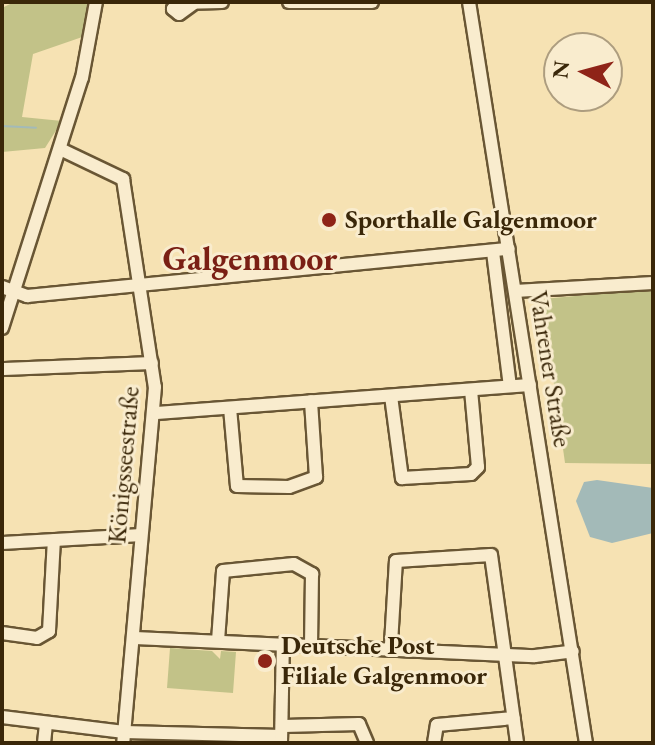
<!DOCTYPE html>
<meta charset="utf-8">
<style>
body{margin:0}
#map{position:relative;width:655px;height:745px;overflow:hidden;background:#f6e2b3;font-family:"EB Garamond",serif}
div>[style]{position:absolute}
[style*='--x']{left:calc(var(--x)*1px);top:calc(var(--y)*1px);width:calc(var(--w)*1px);rotate:calc(var(--a)*1deg)}
.green>*{inset:0;background:#c2c288}
.water>*{inset:0;background:#a3bab8}
.stream>*{height:2px;margin:-1px;padding:0 1px;transform-origin:1px;border-radius:1px;background:#a3bab8}
.roads{filter:drop-shadow(2px 0 #695634) drop-shadow(-2px 0 #695634) drop-shadow(0 2px #695634) drop-shadow(0 -2px #695634)}
.minor>*{height:12px;margin:-6px;padding:0 6px;transform-origin:6px;border-radius:6px;background:#f9ecce}
.dots>*{width:22px;height:22px;translate:-50% -50%;box-sizing:border-box;border:4px solid #f9ecce;border-radius:50%}
span{translate:-50% -50%;white-space:nowrap;text-align:center;line-height:1.15;-webkit-text-stroke:6px #f9ecce;paint-order:stroke}
.poi-label{font-size:26px;color:#3a2709;font-weight:700}
.left{translate:0 -50%;text-align:left}
.street-label{font-size:26px;color:#3a2709}
.district-label{font-size:34px;color:#7a1f14;font-weight:700}
.frame{position:absolute;inset:0;border:4px solid #3a2709;pointer-events:none}
.north{position:absolute;left:543px;top:32px;width:80px;height:80px;box-sizing:border-box;background:#f9ecce;border:2px solid #ad9d7f;border-radius:50%;rotate:276deg;font-size:22px;font-weight:700;line-height:32px;text-align:center;color:#3a2709}
.north::after{content:'';display:block;margin:auto;width:28px;height:36px;background:#8f2418;clip-path:polygon(50% 0,100% 100%,50% 72%,0 100%)}
</style>
<div id="map">
<div class="green">
<div style="clip-path:polygon(14px 2px,93px 2px,88px 35px,33px 54px,22px 117px,62px 121px,45px 148px,2px 152px,2px 8px)"></div>
<div style="clip-path:polygon(653px 289px,653px 464px,565px 463px,542px 299px)"></div>
<div style="clip-path:polygon(170px 648px,212px 651px,220px 659px,221px 651px,236px 652px,233px 693px,167px 688px)"></div>
</div>
<div class="water">
<div style="clip-path:polygon(597px 480px,653px 488px,653px 533px,612px 543px,590px 537px,576px 501px,584px 482px)"></div>
</div>
<div class="stream">
<div style="--x:2;--y:126;--w:34;--a:3"></div>
</div>
<div class="roads">
<div class="minor">
<div style="--x:289;--y:2;--w:83;--a:0"></div>
<div style="--x:469;--y:2;--w:750;--a:81.03"></div>
<div style="--x:193;--y:4;--w:17;--a:144"></div>
<div style="--x:179;--y:14;--w:8;--a:-140"></div>
<div style="--x:173;--y:9;--w:8;--a:-50"></div>
<div style="--x:178;--y:3;--w:44;--a:-1.3"></div>
<div style="--x:60;--y:149;--w:70;--a:25.5"></div>
<div style="--x:123;--y:179;--w:210;--a:81.3"></div>
<div style="--x:155;--y:387;--w:357;--a:95.1"></div>
<div style="--x:493;--y:252;--w:135;--a:82.8"></div>
<div style="--x:2;--y:287;--w:27;--a:20"></div>
<div style="--x:27;--y:296;--w:484;--a:-5.6"></div>
<div style="--x:515;--y:291;--w:138;--a:-3.3"></div>
<div style="--x:2;--y:328;--w:262;--a:-72.3"></div>
<div style="--x:82;--y:78;--w:77;--a:-79.6"></div>
<div style="--x:2;--y:369;--w:150;--a:-2.3"></div>
<div style="--x:391;--y:396;--w:83;--a:82.4"></div>
<div style="--x:402;--y:478;--w:69;--a:-3.3"></div>
<div style="--x:471;--y:474;--w:10;--a:-45"></div>
<div style="--x:478;--y:467;--w:77;--a:-95.2"></div>
<div style="--x:230;--y:408;--w:78;--a:84.9"></div>
<div style="--x:237;--y:486;--w:52;--a:1.1"></div>
<div style="--x:289;--y:487;--w:29;--a:-20"></div>
<div style="--x:316;--y:477;--w:76;--a:-93.8"></div>
<div style="--x:156;--y:413;--w:375;--a:-4.3"></div>
<div style="--x:2;--y:543;--w:138;--a:-3.3"></div>
<div style="--x:2;--y:633;--w:35;--a:8"></div>
<div style="--x:37;--y:638;--w:14;--a:-30"></div>
<div style="--x:49;--y:631;--w:91;--a:-86.9"></div>
<div style="--x:135;--y:638;--w:400;--a:2.6"></div>
<div style="--x:535;--y:656;--w:38;--a:-7"></div>
<div style="--x:218;--y:641;--w:70;--a:-85.9"></div>
<div style="--x:223;--y:571;--w:71;--a:-5.6"></div>
<div style="--x:294;--y:564;--w:21;--a:29"></div>
<div style="--x:312;--y:574;--w:68;--a:90.8"></div>
<div style="--x:391;--y:644;--w:83;--a:-86.6"></div>
<div style="--x:396;--y:561;--w:95;--a:-3.6"></div>
<div style="--x:491;--y:555;--w:190;--a:82.1"></div>
<div style="--x:2;--y:717;--w:123;--a:7"></div>
<div style="--x:124;--y:732;--w:157;--a:1.5"></div>
<div style="--x:284;--y:726;--w:75;--a:-1.5"></div>
<div style="--x:359;--y:724;--w:21;--a:67"></div>
<div style="--x:44;--y:743;--w:19;--a:-84"></div>
<div style="--x:281;--y:743;--w:100;--a:-88.9"></div>
<div style="--x:434;--y:743;--w:18;--a:-81"></div>
<div style="--x:437;--y:725;--w:77;--a:-5.2"></div>
</div>
</div>
<div class="dots">
<div style="left:329px;top:220px;background:#8f2418"></div>
<div style="left:265px;top:661px;background:#8f2418"></div>
</div>
<div class="poi-label">
<span class="left" style="left:345px;top:220px">Sporthalle Galgenmoor</span>
<span class="left" style="left:281px;top:661px">Deutsche Post<br>Filiale Galgenmoor</span>
</div>
<div class="street-label">
<span style="left:550px;top:369px;rotate:81deg">Vahrener Straße</span>
<span style="left:124px;top:465px;rotate:-85deg">Königsseestraße</span>
</div>
<div class="district-label">
<span style="left:250px;top:259px">Galgenmoor</span>
</div>
<div class="frame"></div>
<div class="north">N</div>
</div>
